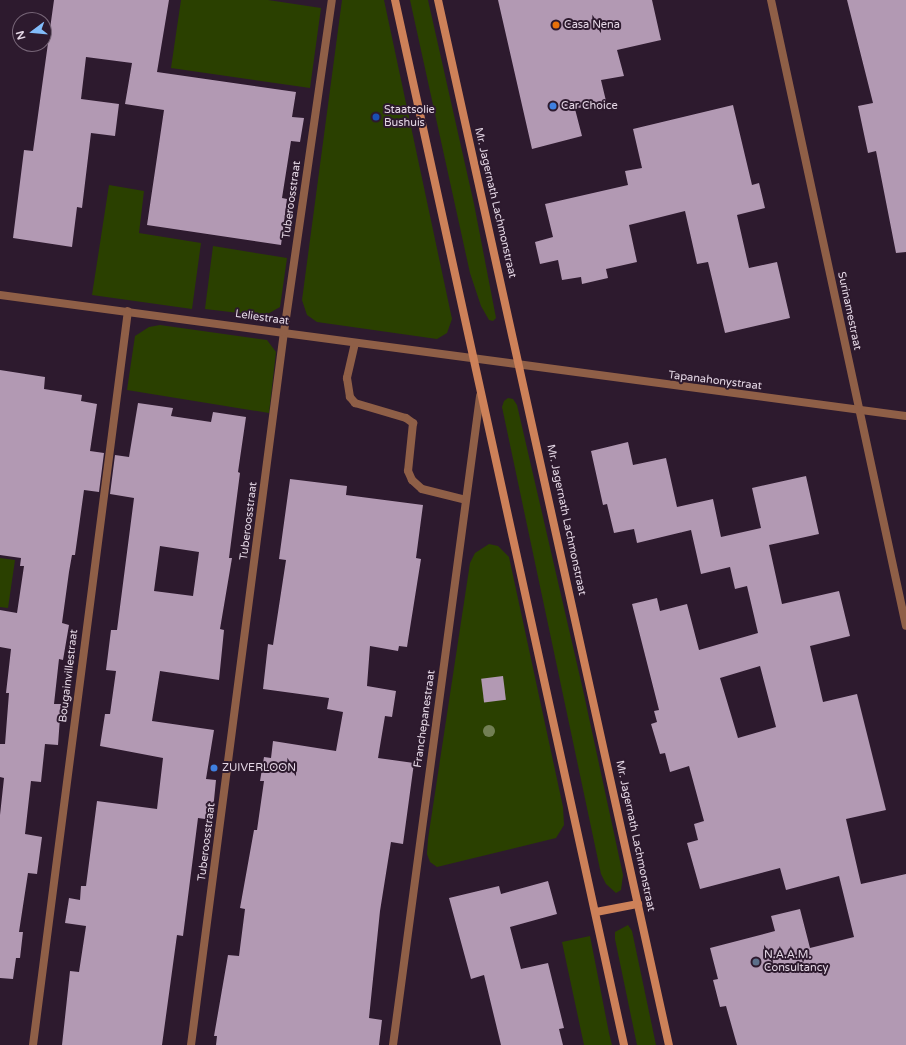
<!DOCTYPE html>
<style>
body{margin:0}
#map{position:relative;width:906px;height:1045px;overflow:hidden;background:#2d1a2e;font-family:"Varela Round",sans-serif}
div>[style]{position:absolute}
[style*='--x']{left:calc(var(--x)*1px);top:calc(var(--y)*1px);width:calc(var(--w)*1px);rotate:calc(var(--a)*1deg)}
.green>*{inset:0;background:#2a4000}
.building>*{inset:0;background:#b299b3;transform-origin:0 0}
.service>*{height:8px;margin:-4px;padding:0 4px;transform-origin:4px;border-radius:4px;background:#8f5f47}
.minor>*{height:8px;margin:-4px;padding:0 4px;transform-origin:4px;border-radius:4px;background:#8f5f47}
.secondary>*{height:8px;margin:-4px;padding:0 4px;transform-origin:4px;border-radius:4px;background:#cd8159}
.trees>*{width:12px;height:12px;margin:-6px;border-radius:50%;background:#727f54}
.dots>*{width:11px;height:11px;translate:-50% -50%;box-sizing:border-box;border:2px solid #2d1a2e;border-radius:50%}
span{translate:-50% -50%;white-space:nowrap;text-align:center;line-height:1.15;-webkit-text-stroke:4px #2d1a2e;paint-order:stroke}
.poi-label{font-size:11px;color:#e5d8e6}
.left{translate:0 -50%;text-align:left}
.street-label{font-size:11px;color:#e5d8e6}
.north{position:absolute;left:12px;top:12px;width:40px;height:40px;box-sizing:border-box;background:#2d1a2e;border:1px solid #776678;border-radius:50%;rotate:254deg;font-size:11px;font-weight:700;line-height:16px;text-align:center;color:#e5d8e6}
.north::after{content:'';display:block;margin:auto;width:14px;height:18px;background:#82bcfa;clip-path:polygon(50% 0,100% 100%,50% 72%,0 100%)}
</style>
<div id="map">
<div class="green">
<div style="clip-path:polygon(181px 0,268px 0,321px 8px,310px 88px,171px 68px)"></div>
<div style="clip-path:polygon(342px 0,384px 0,452px 319px,447px 333px,437px 339px,317px 322px,307px 315px,302px 300px)"></div>
<div style="clip-path:polygon(410px 0,428px 0,474px 204px,496px 318px,493px 321px,489px 320px,481px 306px,470px 273px)"></div>
<div style="clip-path:polygon(109px 185px,144px 191px,139px 233px,201px 243px,192px 309px,92px 295px)"></div>
<div style="clip-path:polygon(213px 246px,287px 258px,280px 307px,264px 316px,205px 309px)"></div>
<div style="clip-path:polygon(160px 325px,267px 340px,276px 352px,269px 413px,127px 390px,135px 336px,149px 327px)"></div>
<div style="clip-path:polygon(508px 398px,513px 399px,517px 405px,583px 690px,623px 875px,621px 890px,616px 893px,606px 884px,601px 874px,502px 407px,504px 401px)"></div>
<div style="clip-path:polygon(489px 544px,498px 546px,509px 557px,563px 807px,564px 825px,556px 838px,437px 867px,430px 862px,427px 854px,428px 839px,470px 563px,475px 553px)"></div>
<div style="clip-path:polygon(0 558px,15px 560px,8px 608px,0 607px)"></div>
<div style="clip-path:polygon(628px 925px,632px 931px,656px 1045px,637px 1045px,615px 939px,615px 932px)"></div>
<div style="clip-path:polygon(590px 936px,609px 1033px,612px 1045px,584px 1045px,562px 942px)"></div>
</div>
<div class="building">
<div style="clip-path:polygon(54px 0,169px 0,157px 72px,296px 92px,292px 117px,304px 118px,300px 142px,291px 141px,282px 198px,287px 199px,281px 245px,147px 225px,164px 110px,125px 104px,132px 63px,86px 57px,81px 99px,119px 104px,115px 136px,91px 133px,82px 208px,77px 207px,72px 247px,13px 238px,24px 150px,33px 151px)"></div>
<div style="clip-path:polygon(498px 0,652px 0,661px 40px,617px 50px,624px 76px,601px 80px,606px 101px,575px 109px,582px 136px,532px 149px)"></div>
<div style="clip-path:polygon(847px 0,906px 0,906px 252px,896px 253px,876px 151px,868px 153px,858px 106px,873px 103px)"></div>
<div style="clip-path:polygon(733px 105px,752px 185px,759px 183px,765px 208px,737px 215px,749px 268px,777px 262px,790px 318px,725px 333px,708px 262px,697px 264px,685px 211px,629px 225px,637px 262px,606px 269px,608px 278px,582px 284px,581px 277px,562px 280px,558px 260px,540px 264px,535px 242px,553px 237px,545px 204px,628px 185px,625px 171px,642px 168px,633px 129px)"></div>
<div style="clip-path:polygon(0 370px,45px 377px,44px 389px,82px 395px,81px 401px,97px 404px,90px 451px,104px 453px,99px 492px,84px 490px,75px 555px,72px 555px,69px 572px,62px 623px,69px 625px,63px 660px,59px 659px,54px 704px,61px 704px,58px 745px,45px 744px,41px 782px,31px 781px,25px 834px,42px 837px,37px 874px,28px 873px,19px 932px,23px 932px,20px 958px,16px 958px,13px 979px,0 978px,0 815px,4px 778px,0 777px,0 744px,5px 744px,9px 693px,6px 693px,11px 649px,0 647px,0 610px,17px 613px,24px 566px,20px 566px,21px 558px,0 555px)"></div>
<div style="clip-path:polygon(evenodd,138px 403px,173px 408px,171px 416px,211px 422px,213px 412px,246px 417px,238px 472px,240px 473px,229px 558px,232px 558px,220px 629px,224px 630px,219px 680px,160px 671px,152px 721px,214px 730px,206px 779px,216px 780px,212px 820px,198px 818px,183px 936px,177px 935px,162px 1045px,62px 1045px,70px 971px,79px 972px,86px 926px,65px 923px,69px 898px,80px 900px,81px 886px,86px 886px,97px 801px,157px 809px,163px 758px,100px 746px,105px 714px,110px 714px,116px 671px,106px 670px,111px 630px,117px 630px,134px 498px,110px 494px,115px 455px,129px 457px,138px 403px,160px 546px,199px 552px,193px 596px,154px 591px,160px 546px)"></div>
<div style="clip-path:polygon(evenodd,628px 442px,633px 465px,666px 458px,677px 507px,713px 499px,721px 537px,761px 528px,752px 488px,806px 476px,819px 534px,769px 545px,782px 604px,839px 591px,850px 636px,810px 646px,823px 702px,857px 694px,886px 810px,846px 819px,861px 884px,906px 874px,906px 1045px,737px 1045px,726px 1006px,720px 1007px,713px 980px,718px 979px,710px 948px,775px 931px,771px 916px,800px 909px,810px 948px,854px 937px,839px 876px,786px 890px,780px 868px,700px 889px,687px 843px,698px 840px,694px 824px,704px 821px,689px 766px,670px 772px,665px 753px,660px 754px,651px 724px,657px 722px,654px 711px,659px 710px,632px 604px,657px 598px,660px 611px,687px 604px,699px 650px,758px 633px,747px 586px,735px 589px,730px 567px,701px 574px,691px 530px,637px 543px,634px 529px,614px 533px,607px 504px,603px 505px,591px 451px,628px 442px,760px 666px,776px 727px,738px 738px,720px 678px,760px 666px)"></div>
<div style="clip-path:polygon(290px 479px,347px 486px,346px 495px,423px 505px,416px 558px,421px 559px,407px 647px,399px 646px,398px 651px,370px 646px,367px 686px,396px 691px,392px 717px,385px 716px,378px 758px,414px 763px,403px 844px,391px 842px,380px 911px,369px 1018px,382px 1020px,379px 1045px,216px 1045px,217px 1036px,214px 1036px,228px 955px,239px 956px,245px 909px,240px 908px,254px 830px,257px 830px,264px 781px,260px 781px,264px 757px,271px 758px,273px 741px,336px 751px,343px 712px,327px 709px,329px 698px,263px 689px,268px 644px,273px 645px,286px 560px,279px 559px)"></div>
<div style="left:503px;top:676px;width:24px;height:22px;rotate:83deg"></div>
<div style="clip-path:polygon(548px 881px,557px 914px,510px 927px,521px 969px,548px 963px,564px 1028px,559px 1029px,563px 1045px,501px 1045px,484px 975px,471px 979px,449px 898px,499px 886px,501px 894px)"></div>
</div>
<div class="service">
<div style="--x:355;--y:343;--w:36;--a:103"></div>
<div style="--x:347;--y:378;--w:19;--a:81"></div>
<div style="--x:350;--y:397;--w:8;--a:50"></div>
<div style="--x:355;--y:403;--w:53;--a:16.4"></div>
<div style="--x:406;--y:418;--w:9;--a:36"></div>
<div style="--x:413;--y:423;--w:48;--a:95.9"></div>
<div style="--x:408;--y:471;--w:10;--a:66"></div>
<div style="--x:412;--y:480;--w:13;--a:42"></div>
<div style="--x:422;--y:489;--w:45;--a:14"></div>
</div>
<div class="minor">
<div style="--x:771;--y:0;--w:640;--a:77.83"></div>
<div style="--x:0;--y:295;--w:914;--a:7.61"></div>
<div style="--x:33;--y:1045;--w:740;--a:-82.63"></div>
<div style="--x:191;--y:1045;--w:719;--a:-82.57"></div>
<div style="--x:284;--y:332;--w:335;--a:-81.8"></div>
<div style="--x:393;--y:1045;--w:655;--a:-82.36"></div>
</div>
<div class="secondary">
<div style="--x:395;--y:0;--w:1070;--a:77.64"></div>
<div style="--x:438;--y:0;--w:1070;--a:77.54"></div>
<div style="--x:596;--y:912;--w:43;--a:-10.8"></div>
</div>
<div class="trees">
<div style="left:489px;top:731px"></div>
</div>
<div class="dots">
<div style="left:556px;top:25px;background:#e8710a"></div>
<div style="left:553px;top:106px;background:#3f7fe0"></div>
<div style="left:376px;top:117px;background:#1a4fb4"></div>
<div style="left:214px;top:768px;background:#3f7fe0"></div>
<div style="left:756px;top:962px;background:#5c6f8a"></div>
</div>
<div class="poi-label">
<span class="left" style="left:564px;top:25px">Casa Nena</span>
<span class="left" style="left:561px;top:106px">Car Choice</span>
<span class="left" style="left:384px;top:117px">Staatsolie<br>Bushuis</span>
<span class="left" style="left:222px;top:768px">ZUIVERLOON</span>
<span class="left" style="left:764px;top:962px">N.A.A.M.<br>Consultancy</span>
</div>
<div class="street-label">
<span style="left:292px;top:200px;rotate:-82deg">Tuberoosstraat</span>
<span style="left:495px;top:203px;rotate:77deg">Mr. Jagernath Lachmonstraat</span>
<span style="left:849px;top:311px;rotate:78deg">Surinamestraat</span>
<span style="left:262px;top:318px;rotate:8deg">Leliestraat</span>
<span style="left:715px;top:381px;rotate:7deg">Tapanahonystraat</span>
<span style="left:566px;top:520px;rotate:78deg">Mr. Jagernath Lachmonstraat</span>
<span style="left:249px;top:521px;rotate:-83deg">Tuberoosstraat</span>
<span style="left:69px;top:676px;rotate:-83deg">Bougainvillestraat</span>
<span style="left:425px;top:719px;rotate:-82deg">Franchepanestraat</span>
<span style="left:635px;top:836px;rotate:78deg">Mr. Jagernath Lachmonstraat</span>
<span style="left:207px;top:842px;rotate:-83deg">Tuberoosstraat</span>
</div>
<div class="north">N</div>
</div>
